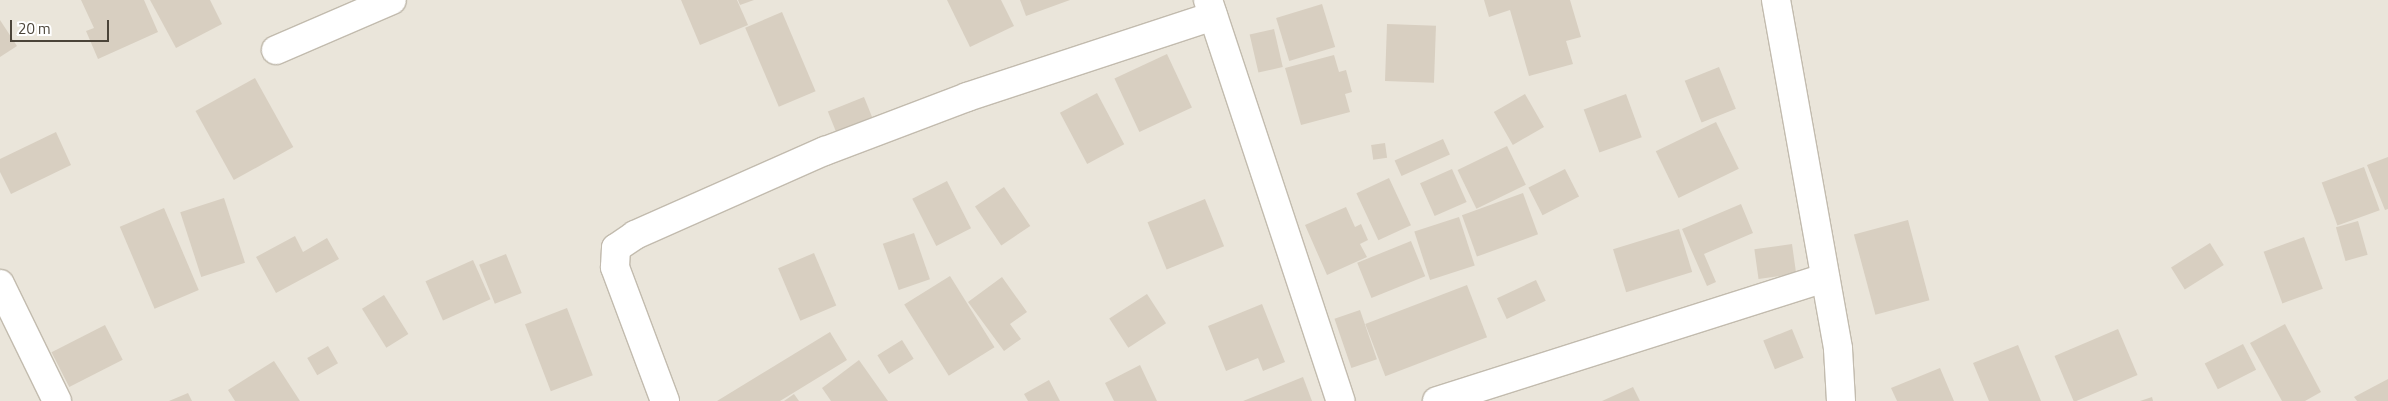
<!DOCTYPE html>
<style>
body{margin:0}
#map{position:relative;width:2388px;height:401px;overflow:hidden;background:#f6f3ec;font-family:"Titillium Web",sans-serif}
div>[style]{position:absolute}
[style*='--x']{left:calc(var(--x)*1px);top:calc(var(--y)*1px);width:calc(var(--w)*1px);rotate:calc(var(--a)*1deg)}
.residential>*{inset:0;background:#eae5da;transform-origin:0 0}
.building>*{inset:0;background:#d8cfc1;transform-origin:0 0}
.roads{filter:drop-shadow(1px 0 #c2bbae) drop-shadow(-1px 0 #c2bbae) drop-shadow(0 1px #c2bbae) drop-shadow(0 -1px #c2bbae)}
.minor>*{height:28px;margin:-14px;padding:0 14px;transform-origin:14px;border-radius:14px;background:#fff}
span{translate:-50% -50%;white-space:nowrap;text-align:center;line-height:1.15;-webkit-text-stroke:4.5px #fff;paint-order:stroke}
.scale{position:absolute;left:10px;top:20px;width:99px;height:22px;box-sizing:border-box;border:2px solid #4b4439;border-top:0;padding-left:6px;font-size:15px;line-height:18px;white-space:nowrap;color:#4b4439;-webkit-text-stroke:4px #fff;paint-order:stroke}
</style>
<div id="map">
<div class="residential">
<div style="left:0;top:0;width:2388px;height:401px"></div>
</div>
<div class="building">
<div style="clip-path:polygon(81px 0,144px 0,158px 32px,98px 59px,86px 31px,94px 28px)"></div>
<div style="clip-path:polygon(150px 0,210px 0,222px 24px,176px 48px)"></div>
<div style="clip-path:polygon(681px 0,737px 0,748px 25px,700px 45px)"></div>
<div style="clip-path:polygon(738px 0,754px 0,740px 5px)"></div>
<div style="clip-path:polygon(947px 0,1001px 0,1014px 26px,970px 47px)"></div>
<div style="clip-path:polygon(1020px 0,1070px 0,1026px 16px)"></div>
<div style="clip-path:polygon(1484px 0,1570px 0,1581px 37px,1566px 41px,1573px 64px,1529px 76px,1510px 10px,1489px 17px)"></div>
<div style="left:1322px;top:4px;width:45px;height:48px;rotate:73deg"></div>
<div style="left:782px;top:12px;width:86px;height:40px;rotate:67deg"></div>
<div style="clip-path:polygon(0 20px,17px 46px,0 57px)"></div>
<div style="left:1387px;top:24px;width:49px;height:57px;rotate:2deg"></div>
<div style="left:1274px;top:29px;width:39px;height:25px;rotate:77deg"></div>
<div style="left:1167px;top:54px;width:59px;height:58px;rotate:65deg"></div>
<div style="clip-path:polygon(1334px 55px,1339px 72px,1346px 70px,1352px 92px,1345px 94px,1350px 112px,1301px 125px,1285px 68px)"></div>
<div style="left:1719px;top:67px;width:45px;height:37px;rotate:68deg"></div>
<div style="left:255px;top:78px;width:79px;height:68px;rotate:61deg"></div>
<div style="left:1097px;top:93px;width:58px;height:42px;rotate:62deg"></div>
<div style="left:1525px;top:94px;width:38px;height:36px;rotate:60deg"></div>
<div style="left:1626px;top:94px;width:46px;height:45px;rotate:70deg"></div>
<div style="left:864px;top:97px;width:24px;height:39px;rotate:68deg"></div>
<div style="left:1716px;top:122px;width:52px;height:67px;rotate:64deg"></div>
<div style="clip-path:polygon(56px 132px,71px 165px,11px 194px,0 172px,0 159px)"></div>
<div style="left:1443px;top:139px;width:17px;height:53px;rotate:66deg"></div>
<div style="left:1385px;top:143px;width:15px;height:14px;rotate:82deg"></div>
<div style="left:1507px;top:146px;width:43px;height:55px;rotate:64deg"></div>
<div style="clip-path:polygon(2388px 157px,2388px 209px,2385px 210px,2367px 165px)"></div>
<div style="left:2364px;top:167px;width:46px;height:45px;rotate:70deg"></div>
<div style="left:1452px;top:169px;width:36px;height:35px;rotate:66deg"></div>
<div style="left:1565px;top:169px;width:31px;height:41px;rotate:63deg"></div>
<div style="left:1389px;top:178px;width:52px;height:36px;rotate:65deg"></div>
<div style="left:947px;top:181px;width:53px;height:39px;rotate:63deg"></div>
<div style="left:1004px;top:187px;width:47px;height:35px;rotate:56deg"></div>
<div style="left:1523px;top:193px;width:44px;height:65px;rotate:70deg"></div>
<div style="left:224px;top:198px;width:68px;height:46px;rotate:72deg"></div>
<div style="left:1205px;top:199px;width:51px;height:62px;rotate:68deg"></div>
<div style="clip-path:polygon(1741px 204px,1753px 233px,1704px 254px,1716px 282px,1707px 286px,1682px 229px)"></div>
<div style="clip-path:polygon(1346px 207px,1355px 227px,1361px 224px,1368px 240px,1360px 244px,1367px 257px,1327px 275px,1305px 225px)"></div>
<div style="left:164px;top:208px;width:89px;height:48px;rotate:67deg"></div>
<div style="left:1459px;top:217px;width:51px;height:47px;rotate:72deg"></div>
<div style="left:1908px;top:220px;width:83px;height:56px;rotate:75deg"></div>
<div style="left:2358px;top:221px;width:35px;height:23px;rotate:74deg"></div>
<div style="left:1679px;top:229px;width:45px;height:69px;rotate:73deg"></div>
<div style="left:914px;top:233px;width:49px;height:33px;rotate:71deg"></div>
<div style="clip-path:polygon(295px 236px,303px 252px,327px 238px,339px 259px,276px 293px,256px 257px)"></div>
<div style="left:2304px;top:237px;width:55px;height:43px;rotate:70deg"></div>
<div style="left:1411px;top:241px;width:38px;height:58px;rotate:68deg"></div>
<div style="left:2210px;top:243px;width:26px;height:46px;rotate:58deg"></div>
<div style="left:1792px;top:244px;width:30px;height:38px;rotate:82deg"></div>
<div style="left:814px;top:253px;width:57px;height:39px;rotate:67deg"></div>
<div style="left:506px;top:254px;width:42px;height:29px;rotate:68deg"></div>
<div style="left:473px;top:260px;width:43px;height:52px;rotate:66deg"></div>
<div style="left:950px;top:276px;width:84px;height:54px;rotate:58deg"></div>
<div style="clip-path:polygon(1002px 277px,1027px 312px,1010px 324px,1021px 339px,1004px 351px,968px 302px)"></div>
<div style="left:1536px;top:280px;width:23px;height:43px;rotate:65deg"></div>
<div style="left:1467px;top:285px;width:56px;height:109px;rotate:69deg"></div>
<div style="left:1147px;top:294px;width:35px;height:45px;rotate:57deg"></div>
<div style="left:384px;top:295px;width:46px;height:26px;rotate:58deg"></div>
<div style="clip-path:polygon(1262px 304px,1285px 362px,1263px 371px,1258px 358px,1226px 371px,1208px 326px)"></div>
<div style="left:567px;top:308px;width:72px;height:45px;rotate:69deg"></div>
<div style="left:1360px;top:310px;width:52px;height:27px;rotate:71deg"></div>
<div style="clip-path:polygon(2285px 324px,2321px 392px,2305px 401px,2282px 401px,2250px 343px)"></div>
<div style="left:105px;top:325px;width:39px;height:60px;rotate:63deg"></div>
<div style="left:1792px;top:329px;width:31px;height:31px;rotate:68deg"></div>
<div style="left:2118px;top:329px;width:50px;height:69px;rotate:67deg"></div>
<div style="clip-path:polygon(830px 332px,847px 360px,780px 401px,717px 401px)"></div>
<div style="left:902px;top:340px;width:22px;height:29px;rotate:58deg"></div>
<div style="left:2243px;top:344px;width:29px;height:43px;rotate:63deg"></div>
<div style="clip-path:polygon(2018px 345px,2041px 401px,1989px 401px,1973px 363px)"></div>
<div style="left:328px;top:346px;width:20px;height:24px;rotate:60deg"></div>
<div style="clip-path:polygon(859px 360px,888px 401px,831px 401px,822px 388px)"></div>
<div style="clip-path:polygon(274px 361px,300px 401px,235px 401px,228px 390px)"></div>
<div style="clip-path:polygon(1140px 365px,1157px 401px,1114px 401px,1105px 383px)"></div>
<div style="clip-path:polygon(1940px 368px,1954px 401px,1897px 401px,1891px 388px)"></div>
<div style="clip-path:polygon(1303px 377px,1312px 401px,1243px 401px)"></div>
<div style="clip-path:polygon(2388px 379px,2388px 401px,2357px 401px,2354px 397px)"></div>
<div style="clip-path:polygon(1049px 380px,1060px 401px,1028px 401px,1024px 394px)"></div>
<div style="clip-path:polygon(1633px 387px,1640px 401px,1602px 401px)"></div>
<div style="clip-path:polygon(188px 393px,192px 401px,169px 401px)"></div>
<div style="clip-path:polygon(794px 394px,799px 401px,784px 401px)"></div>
<div style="clip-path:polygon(2152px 397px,2153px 401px,2140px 401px)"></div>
</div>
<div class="roads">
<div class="minor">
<div style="--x:1208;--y:0;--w:422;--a:71.7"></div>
<div style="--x:1776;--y:0;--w:354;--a:79.9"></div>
<div style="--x:1838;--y:349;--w:52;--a:86.7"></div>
<div style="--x:276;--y:50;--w:126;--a:-23.3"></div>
<div style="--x:0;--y:284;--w:130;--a:64"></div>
<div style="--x:665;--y:401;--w:143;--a:-110.5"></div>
<div style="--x:615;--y:267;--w:19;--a:-87"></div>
<div style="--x:616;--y:248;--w:23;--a:-34"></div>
<div style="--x:635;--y:235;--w:208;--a:-23.9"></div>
<div style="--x:825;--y:151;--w:152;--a:-20.8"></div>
<div style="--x:967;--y:97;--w:259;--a:-18.2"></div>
<div style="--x:1437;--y:401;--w:407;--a:-17.6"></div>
</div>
</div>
<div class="scale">20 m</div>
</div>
